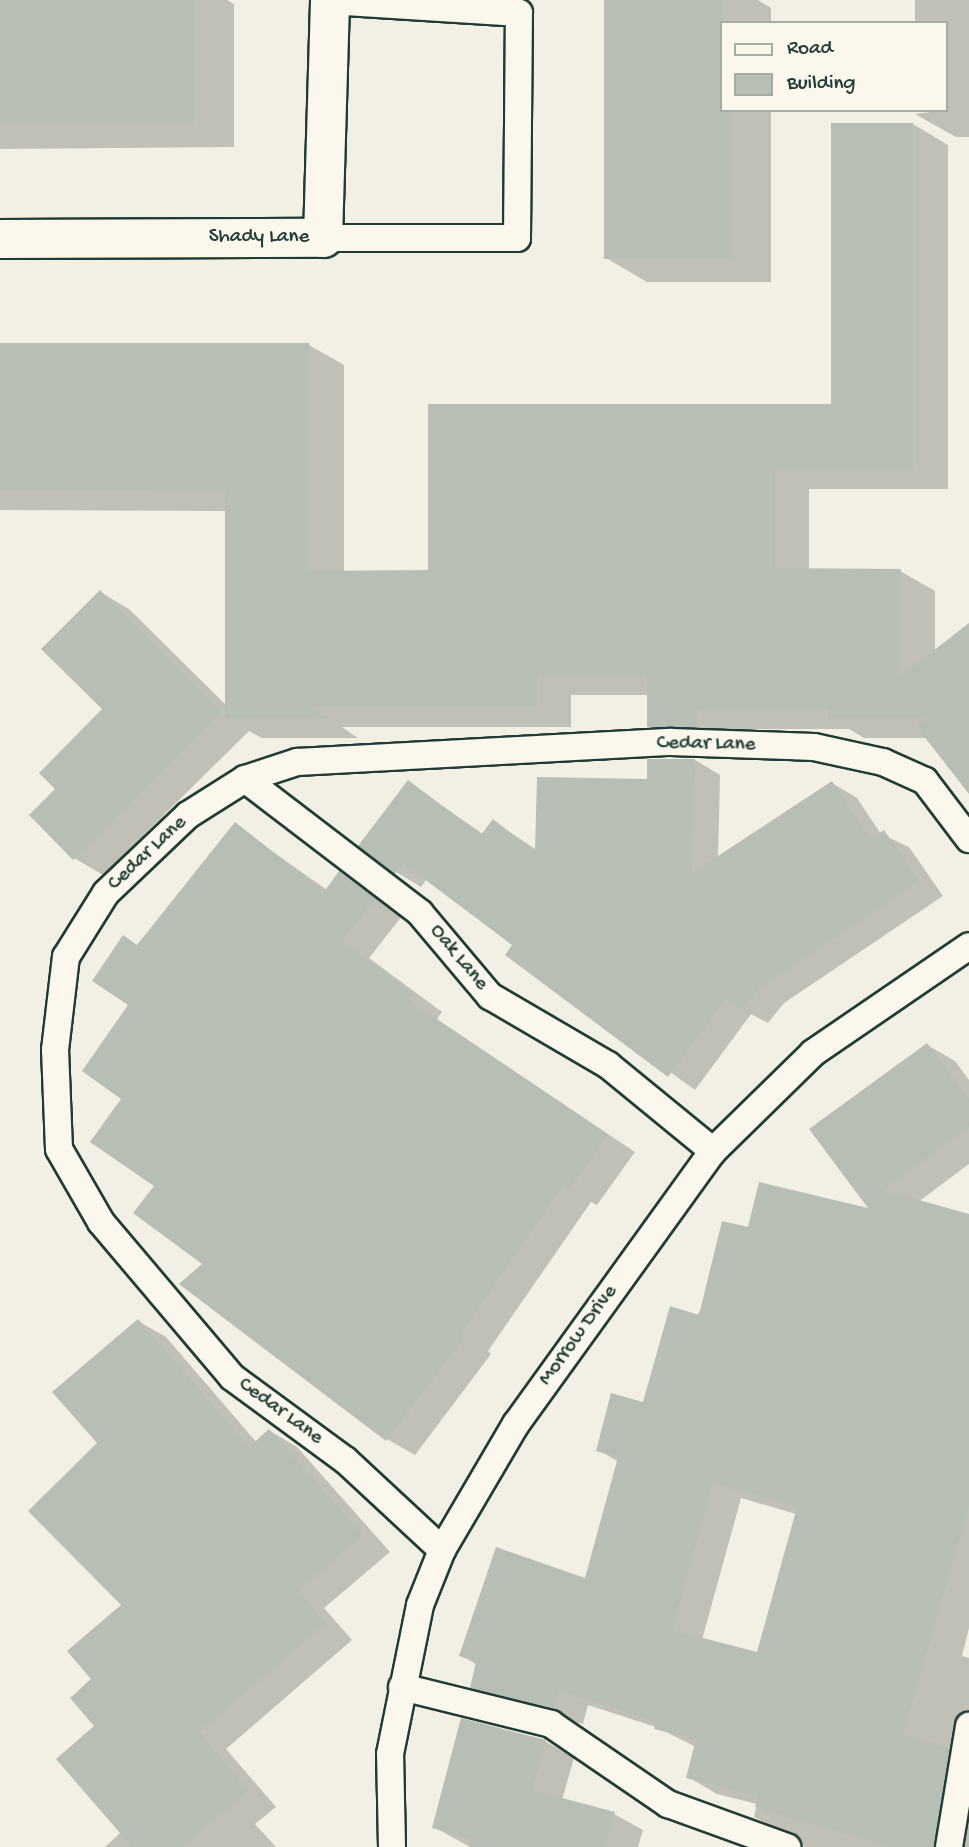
<!DOCTYPE html>
<style>
body{margin:0}
#map{position:relative;width:969px;height:1847px;overflow:hidden;background:#f2f0e5;font-family:"Gochi Hand",sans-serif}
div>[style]{position:absolute}
[style*='--x']{left:calc(var(--x)*1px);top:calc(var(--y)*1px);width:calc(var(--w)*1px);rotate:calc(var(--a)*1deg)}
.shadow>*{inset:0;background:#0003}
.building>*{inset:0;background:#b7beb3;transform-origin:0 0}
.roads{filter:drop-shadow(2px 0 #1f3d34) drop-shadow(-2px 0 #1f3d34) drop-shadow(0 2px #1f3d34) drop-shadow(0 -2px #1f3d34)}
.lane>*{height:26px;margin:-13px;padding:0 13px;transform-origin:13px;border-radius:13px;background:#fbf7ec}
.street>*{height:38px;margin:-19px;padding:0 19px;transform-origin:19px;border-radius:19px;background:#fbf7ec}
span{translate:-50% -50%;white-space:nowrap;text-align:center;line-height:1.15;-webkit-text-stroke:5px #fbf7ec;paint-order:stroke}
.street-label{font-size:21px;color:#1f3d34}
.legend{position:absolute;left:720px;top:21px;width:228px;height:91px;box-sizing:border-box;background:#fbf7ec;border:2px solid #a3ada2;margin:0;padding:9px 12px;list-style:none;font-size:21px;color:#1f3d34}
.legend li{display:flex;align-items:center;gap:14px;height:35px}
.legend b{width:35px;border:2px solid #a3ada2}
</style>
<div id="map">
<div class="shadow">
<div style="clip-path:polygon(0 0,227px 0,234px 4px,234px 147px,0 149px)"></div>
<div style="clip-path:polygon(606px 0,758px 0,771px 8px,771px 23px,722px 23px,722px 110px,771px 110px,771px 282px,647px 282px,606px 258px)"></div>
<div style="clip-path:polygon(915px 0,969px 0,969px 137px,956px 137px,915px 114px,946px 110px,946px 23px,915px 23px)"></div>
<div style="clip-path:polygon(913px 124px,948px 145px,948px 489px,809px 489px,809px 570px,900px 571px,935px 591px,935px 651px,969px 625px,969px 791px,928px 738px,864px 738px,849px 729px,731px 729px,731px 746px,684px 747px,649px 726px,649px 695px,571px 695px,571px 727px,342px 727px,358px 738px,262px 738px,249px 731px,103px 875px,74px 858px,58px 789px,104px 709px,100px 592px,129px 609px,227px 706px,227px 511px,0 510px,0 345px,309px 345px,344px 365px,344px 572px,430px 572px,832px 406px)"></div>
<div style="clip-path:polygon(695px 760px,720px 775px,718px 858px,832px 783px,857px 798px,881px 834px,909px 847px,943px 896px,784px 1003px,768px 1023px,751px 1014px,695px 1090px,507px 955px,514px 945px,427px 879px,421px 887px,396px 872px,409px 783px,483px 834px,493px 821px,537px 850px,649px 781px)"></div>
<div style="clip-path:polygon(235px 825px,327px 890px,340px 873px,402px 916px,369px 958px,442px 1012px,437px 1019px,635px 1152px,597px 1205px,591px 1202px,488px 1351px,491px 1354px,415px 1455px,387px 1439px,205px 1264px,156px 1186px,123px 1099px,138px 946px)"></div>
<div style="clip-path:polygon(evenodd,927px 1045px,955px 1061px,969px 1080px,969px 1164px,918px 1202px,969px 1215px,969px 1628px,962px 1656px,969px 1658px,969px 1847px,804px 1847px,801px 1840px,754px 1817px,757px 1804px,717px 1794px,688px 1777px,696px 1747px,656px 1727px,588px 1705px,583px 1724px,500px 1703px,472px 1687px,477px 1665px,461px 1655px,587px 1580px,619px 1462px,598px 1450px,644px 1404px,749px 1229px,872px 1211px,927px 1045px,741px 1498px,796px 1514px,759px 1654px,702px 1640px,741px 1498px)"></div>
<div style="clip-path:polygon(138px 1321px,166px 1337px,257px 1443px,270px 1431px,297px 1447px,390px 1552px,324px 1608px,352px 1640px,226px 1749px,276px 1807px,255px 1824px,276px 1847px,105px 1847px,121px 1832px,96px 1726px,94px 1680px,124px 1605px,99px 1443px)"></div>
<div style="clip-path:polygon(545px 1741px,574px 1758px,562px 1800px,614px 1814px,643px 1830px,638px 1847px,470px 1847px,434px 1827px)"></div>
</div>
<div class="building">
<div style="left:0;top:0;width:194px;height:124px"></div>
<div style="clip-path:polygon(604px 0,722px 0,722px 110px,731px 110px,731px 259px,604px 259px)"></div>
<div style="clip-path:polygon(831px 123px,913px 123px,913px 470px,775px 470px,775px 568px,901px 569px,901px 676px,969px 623px,969px 794px,916px 726px,926px 719px,828px 719px,828px 710px,697px 710px,696px 727px,647px 727px,647px 676px,537px 676px,537px 707px,311px 707px,327px 719px,225px 719px,225px 492px,0 490px,0 343px,309px 343px,309px 571px,428px 570px,428px 404px,831px 404px)"></div>
<div style="clip-path:polygon(100px 590px,223px 712px,73px 860px,29px 815px,55px 789px,39px 773px,102px 709px,41px 649px)"></div>
<div style="clip-path:polygon(647px 759px,695px 759px,692px 873px,832px 781px,870px 839px,884px 830px,919px 881px,759px 989px,741px 1010px,727px 998px,668px 1077px,505px 955px,512px 945px,403px 863px,395px 874px,358px 846px,408px 780px,481px 835px,493px 819px,535px 852px,537px 777px,647px 779px)"></div>
<div style="clip-path:polygon(235px 822px,324px 892px,339px 871px,375px 899px,342px 941px,415px 995px,410px 1002px,608px 1135px,568px 1191px,562px 1187px,461px 1334px,465px 1337px,386px 1441px,179px 1284px,202px 1264px,133px 1213px,154px 1186px,90px 1142px,121px 1099px,82px 1071px,128px 1005px,92px 981px,123px 935px,137px 945px)"></div>
<div style="clip-path:polygon(evenodd,927px 1043px,969px 1099px,969px 1127px,883px 1190px,969px 1214px,969px 1506px,903px 1734px,949px 1748px,934px 1847px,891px 1847px,755px 1807px,758px 1796px,686px 1778px,696px 1739px,654px 1729px,656px 1722px,559px 1690px,554px 1709px,470px 1688px,476px 1662px,459px 1656px,496px 1547px,585px 1578px,618px 1457px,596px 1451px,611px 1393px,643px 1402px,670px 1306px,699px 1315px,722px 1221px,748px 1227px,759px 1182px,868px 1208px,809px 1129px,927px 1043px,713px 1483px,797px 1507px,757px 1652px,672px 1630px,713px 1483px)"></div>
<div style="clip-path:polygon(138px 1319px,249px 1447px,269px 1429px,363px 1535px,298px 1591px,326px 1623px,199px 1732px,249px 1791px,182px 1847px,132px 1847px,56px 1759px,94px 1726px,70px 1698px,91px 1679px,67px 1651px,121px 1605px,28px 1511px,97px 1443px,52px 1392px)"></div>
<div style="clip-path:polygon(461px 1718px,546px 1740px,532px 1790px,615px 1812px,605px 1847px,469px 1847px,471px 1839px,432px 1828px)"></div>
</div>
<div class="roads">
<div class="lane">
<div style="--x:323;--y:238;--w:194;--a:0"></div>
<div style="--x:517;--y:238;--w:225;--a:-89.5"></div>
<div style="--x:519;--y:13;--w:189;--a:-176.4"></div>
<div style="--x:245;--y:779;--w:220;--a:37.4"></div>
<div style="--x:420;--y:913;--w:109;--a:49.9"></div>
<div style="--x:490;--y:996;--w:137;--a:30.3"></div>
<div style="--x:608;--y:1065;--w:136;--a:39.3"></div>
<div style="--x:442;--y:1550;--w:132;--a:-137.1"></div>
<div style="--x:345;--y:1460;--w:140;--a:-143.7"></div>
<div style="--x:232;--y:1377;--w:203;--a:-130.2"></div>
<div style="--x:101;--y:1222;--w:84;--a:-119.9"></div>
<div style="--x:59;--y:1149;--w:99;--a:-92.3"></div>
<div style="--x:55;--y:1050;--w:94;--a:-83.3"></div>
<div style="--x:66;--y:957;--w:75;--a:-58"></div>
<div style="--x:106;--y:893;--w:113;--a:-43.6"></div>
<div style="--x:188;--y:815;--w:67;--a:-32.3"></div>
<div style="--x:245;--y:779;--w:55;--a:-18.1"></div>
<div style="--x:297;--y:762;--w:375;--a:-3.1"></div>
<div style="--x:671;--y:742;--w:143;--a:2"></div>
<div style="--x:814;--y:747;--w:71;--a:12.3"></div>
<div style="--x:883;--y:762;--w:46;--a:24.3"></div>
<div style="--x:925;--y:781;--w:73;--a:52.8"></div>
<div style="--x:402;--y:1687;--w:154;--a:13.9"></div>
<div style="--x:551;--y:1724;--w:142;--a:34.4"></div>
<div style="--x:668;--y:1804;--w:127;--a:19.9"></div>
<div style="--x:392;--y:1847;--w:93;--a:-91.2"></div>
<div style="--x:390;--y:1754;--w:152;--a:-78.6"></div>
<div style="--x:420;--y:1605;--w:59;--a:-68.2"></div>
<div style="--x:442;--y:1550;--w:146;--a:-59.6"></div>
<div style="--x:516;--y:1424;--w:337;--a:-54.2"></div>
<div style="--x:713;--y:1151;--w:140;--a:-44.4"></div>
<div style="--x:813;--y:1053;--w:189;--a:-34.4"></div>
<div style="--x:949;--y:1847;--w:123;--a:-80.6"></div>
</div>
<div class="street">
<div style="--x:0;--y:239;--w:323;--a:-0.2"></div>
<div style="--x:323;--y:238;--w:238;--a:-88.3"></div>
</div>
</div>
<div class="street-label">
<span style="left:259px;top:238px">Shady Lane</span>
<span style="left:706px;top:745px;rotate:1deg">Cedar Lane</span>
<span style="left:148px;top:854px;rotate:-43deg">Cedar Lane</span>
<span style="left:458px;top:958px;rotate:50deg">Oak Lane</span>
<span style="left:579px;top:1336px;rotate:-54deg">Morrow Drive</span>
<span style="left:280px;top:1412px;rotate:36deg">Cedar Lane</span>
</div>
<ul class="legend">
<li><b style="height:9px;background:#fbf7ec"></b>Road</li>
<li><b style="height:19px;background:#b7beb3"></b>Building</li>
</ul>
</div>
